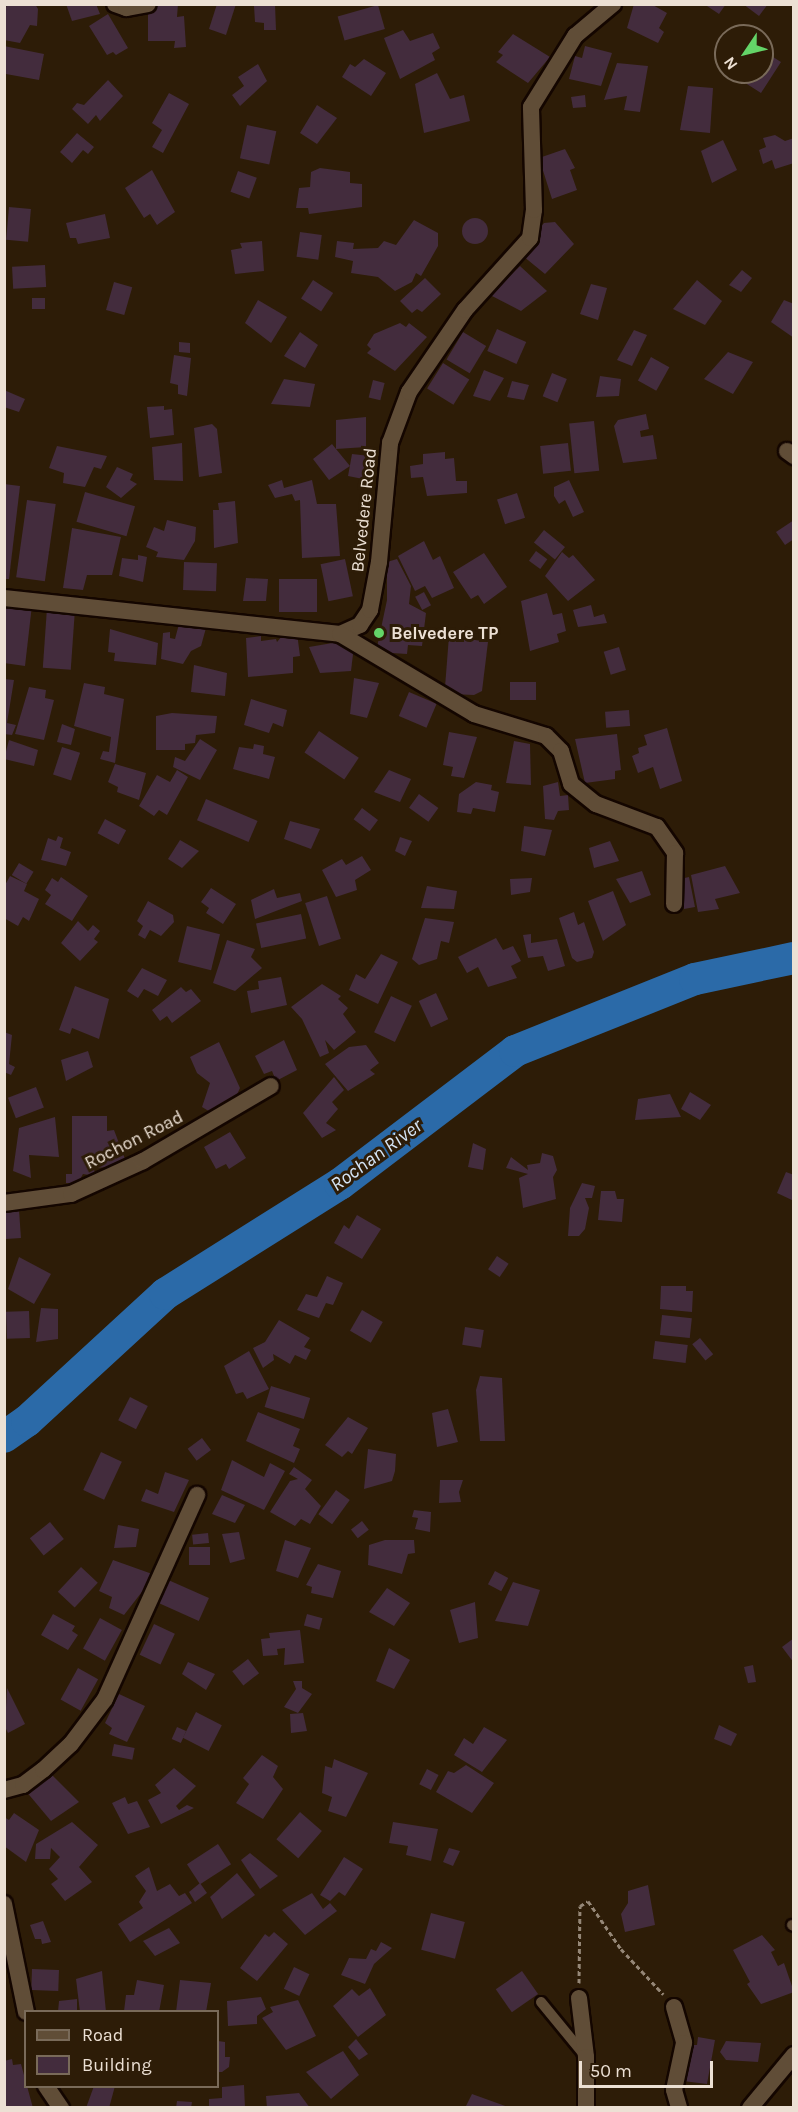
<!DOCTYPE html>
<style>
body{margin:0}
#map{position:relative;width:798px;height:2112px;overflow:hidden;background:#2d1c07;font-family:Karla,sans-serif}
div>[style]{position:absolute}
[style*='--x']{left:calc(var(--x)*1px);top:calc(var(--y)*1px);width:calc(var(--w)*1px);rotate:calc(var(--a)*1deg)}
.river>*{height:32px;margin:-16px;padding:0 16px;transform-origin:16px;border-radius:16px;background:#2b6aa8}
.building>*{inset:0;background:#432c3d;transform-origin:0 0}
.round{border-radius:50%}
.path>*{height:3px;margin-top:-1.5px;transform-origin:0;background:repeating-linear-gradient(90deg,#958777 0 4.5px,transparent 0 7.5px)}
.roads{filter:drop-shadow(2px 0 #140600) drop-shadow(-2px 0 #140600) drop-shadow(0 2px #140600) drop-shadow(0 -2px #140600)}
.service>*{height:10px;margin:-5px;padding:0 5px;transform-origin:5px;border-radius:5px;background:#604d37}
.minor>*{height:16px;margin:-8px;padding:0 8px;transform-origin:8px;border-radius:8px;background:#604d37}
.dots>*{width:16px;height:16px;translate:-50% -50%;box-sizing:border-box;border:3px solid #2d1c07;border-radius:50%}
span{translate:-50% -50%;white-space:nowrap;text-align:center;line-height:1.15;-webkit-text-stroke:6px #2d1c07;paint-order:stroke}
.street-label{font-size:18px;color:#ece0d4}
.poi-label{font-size:18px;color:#ece0d4;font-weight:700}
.left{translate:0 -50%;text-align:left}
.water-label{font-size:20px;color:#d5e5f6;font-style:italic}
.frame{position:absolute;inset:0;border:6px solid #ece0d4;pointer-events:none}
.legend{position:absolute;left:24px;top:2010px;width:195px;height:78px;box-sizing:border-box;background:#2d1c07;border:2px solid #796a59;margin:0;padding:8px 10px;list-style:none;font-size:18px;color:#ece0d4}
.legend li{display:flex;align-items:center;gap:12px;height:30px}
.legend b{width:30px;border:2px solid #796a59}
.north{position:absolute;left:714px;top:24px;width:60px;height:60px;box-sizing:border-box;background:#2d1c07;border:2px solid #796a59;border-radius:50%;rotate:235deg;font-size:16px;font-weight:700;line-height:24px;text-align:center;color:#ece0d4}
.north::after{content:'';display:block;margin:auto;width:21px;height:27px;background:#64d468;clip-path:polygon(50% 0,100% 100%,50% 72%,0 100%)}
.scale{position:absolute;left:579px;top:2061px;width:134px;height:27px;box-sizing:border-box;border:3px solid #ece0d4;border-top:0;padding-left:8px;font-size:18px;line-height:21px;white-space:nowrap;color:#ece0d4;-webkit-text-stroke:4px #2d1c07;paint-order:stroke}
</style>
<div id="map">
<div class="river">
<div style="--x:4;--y:1437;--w:28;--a:-35"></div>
<div style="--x:27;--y:1421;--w:188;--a:-42.6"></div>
<div style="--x:165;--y:1294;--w:207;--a:-32.2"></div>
<div style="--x:340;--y:1184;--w:220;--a:-37.2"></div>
<div style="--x:515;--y:1051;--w:194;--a:-21.8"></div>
<div style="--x:695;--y:979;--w:101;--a:-12"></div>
</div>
<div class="building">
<div style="clip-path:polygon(10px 4px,35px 4px,38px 9px,37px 26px,30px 25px,20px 43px,4px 40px,4px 8px)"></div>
<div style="clip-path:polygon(66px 4px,96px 4px,100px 14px,72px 21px)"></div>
<div style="clip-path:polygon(154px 4px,178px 4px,177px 17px,184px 16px,186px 47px,174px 48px,175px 41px,148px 41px,148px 12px,154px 12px)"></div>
<div style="clip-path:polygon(217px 4px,236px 4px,226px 35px,209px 29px)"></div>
<div style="clip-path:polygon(247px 4px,275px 4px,276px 30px,264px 30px,264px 23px,255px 22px,254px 6px)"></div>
<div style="clip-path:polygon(634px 4px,651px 4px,667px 13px,659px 28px,664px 32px,658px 43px,627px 28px)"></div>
<div style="clip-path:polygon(704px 4px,726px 4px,719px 14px)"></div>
<div style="clip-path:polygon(743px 4px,768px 4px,759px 16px)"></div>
<div style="left:378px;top:5px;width:25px;height:42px;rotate:74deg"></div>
<div style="clip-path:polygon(108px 14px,128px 48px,116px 55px,113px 52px,107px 55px,89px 26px)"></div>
<div style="clip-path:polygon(403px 30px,410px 41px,433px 33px,440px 48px,432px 53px,435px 60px,400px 79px,384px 38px)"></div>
<div style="clip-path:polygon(513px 34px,550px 57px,528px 83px,496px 62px,503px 55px,498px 52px)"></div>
<div style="clip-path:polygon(4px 46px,44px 54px,39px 80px,6px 74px,4px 78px)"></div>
<div style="clip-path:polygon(585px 46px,612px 53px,601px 86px,569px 79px,575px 56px,582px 58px)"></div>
<div style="clip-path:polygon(762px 50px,781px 62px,761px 93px,728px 72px,762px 72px)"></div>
<div style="clip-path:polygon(364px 59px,386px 73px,371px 96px,342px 77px,350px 64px,355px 67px)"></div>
<div style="clip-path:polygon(617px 63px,648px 66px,640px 112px,624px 110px,627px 96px,604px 100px)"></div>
<div style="clip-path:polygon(258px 64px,267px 81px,240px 106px,232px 95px,244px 86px,238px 77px)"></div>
<div style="clip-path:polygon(437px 73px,450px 99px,464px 95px,470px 121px,424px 133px,415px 84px)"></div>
<div style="clip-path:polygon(108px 80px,123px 96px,100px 121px,96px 115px,88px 124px,72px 109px,77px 103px,84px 105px)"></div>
<div style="clip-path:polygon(688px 86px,713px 88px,710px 133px,680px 130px)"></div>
<div style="clip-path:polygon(169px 93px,189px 104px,163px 153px,152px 147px,162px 130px,152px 123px)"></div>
<div style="clip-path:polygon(585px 95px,586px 107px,573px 108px,571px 97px)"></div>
<div style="clip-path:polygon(317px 105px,337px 118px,317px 144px,300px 133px)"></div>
<div style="left:247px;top:125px;width:30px;height:34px;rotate:12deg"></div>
<div style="clip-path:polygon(77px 133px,94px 147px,88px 154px,83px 150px,72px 163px,60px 152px)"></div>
<div style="clip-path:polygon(775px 135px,785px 141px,794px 138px,794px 163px,775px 169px,772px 160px,763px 164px,759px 150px,766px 147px,763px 138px)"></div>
<div style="clip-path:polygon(723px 140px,737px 170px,712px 183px,701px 151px)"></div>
<div style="clip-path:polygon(565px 149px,575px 168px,570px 170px,577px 190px,552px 199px,539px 158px)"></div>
<div style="clip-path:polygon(320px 168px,350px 172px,350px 183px,362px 184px,362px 207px,309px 214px,308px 208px,296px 208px,299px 188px,310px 187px,311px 172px)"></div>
<div style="clip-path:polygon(152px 170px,175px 212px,157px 225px,150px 214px,144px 218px,125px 188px)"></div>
<div style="left:238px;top:171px;width:20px;height:22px;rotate:20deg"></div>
<div style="left:9px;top:207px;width:22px;height:33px;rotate:5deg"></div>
<div style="clip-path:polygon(105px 214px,110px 238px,78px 244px,76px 238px,70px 238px,66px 223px)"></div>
<div class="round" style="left:462px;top:218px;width:26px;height:26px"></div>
<div style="clip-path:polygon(414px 220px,438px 233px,438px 246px,421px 276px,416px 273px,412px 282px,395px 291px,378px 277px,351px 273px,353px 261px,335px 257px,337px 241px,354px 243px,353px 249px,378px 248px,384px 241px,396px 245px)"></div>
<div style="clip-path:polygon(555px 222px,574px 244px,545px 274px,523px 256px,541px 236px,536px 232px,544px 223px)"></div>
<div style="left:300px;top:232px;width:22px;height:25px;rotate:8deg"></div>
<div style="clip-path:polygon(262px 241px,264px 271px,235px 274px,231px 250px,242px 248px,240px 243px)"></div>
<div style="left:45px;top:265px;width:22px;height:33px;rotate:87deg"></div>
<div style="clip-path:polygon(520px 266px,547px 291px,521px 311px,490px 295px)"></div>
<div style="clip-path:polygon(742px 270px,752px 278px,741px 292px,729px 285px)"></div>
<div style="clip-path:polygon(425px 278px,441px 294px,422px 312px,417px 309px,412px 313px,400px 301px)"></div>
<div style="left:313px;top:280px;width:24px;height:22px;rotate:33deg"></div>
<div style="clip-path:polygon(697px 280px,722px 301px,705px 325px,673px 309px)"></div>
<div style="left:114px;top:282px;width:19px;height:29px;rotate:16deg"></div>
<div style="clip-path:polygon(591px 284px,607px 288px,598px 320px,580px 314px)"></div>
<div style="left:45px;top:298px;width:11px;height:13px;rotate:90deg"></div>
<div style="clip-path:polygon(258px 300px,287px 317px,271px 343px,245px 323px)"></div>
<div style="clip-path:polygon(784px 300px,794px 304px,794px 338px,771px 322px)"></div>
<div style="clip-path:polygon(400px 323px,406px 327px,409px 323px,427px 337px,395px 371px,367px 353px,371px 349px,367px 345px,374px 334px)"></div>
<div style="left:497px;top:329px;width:32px;height:24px;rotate:24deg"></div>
<div style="clip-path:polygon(634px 330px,647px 335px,632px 366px,617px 360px)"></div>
<div style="clip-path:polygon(300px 332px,318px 345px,305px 368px,284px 356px)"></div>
<div style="left:463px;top:332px;width:27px;height:32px;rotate:31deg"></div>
<div style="clip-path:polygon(179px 342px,190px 343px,190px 353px,179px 352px)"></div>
<div style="clip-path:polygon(728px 352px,753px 362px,733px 394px,704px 379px)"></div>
<div style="clip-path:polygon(174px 355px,191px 358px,187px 396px,178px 394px,178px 385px,170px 383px)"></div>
<div style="left:651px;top:357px;width:21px;height:27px;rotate:29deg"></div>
<div style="left:443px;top:363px;width:31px;height:30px;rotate:32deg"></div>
<div style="clip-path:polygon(484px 370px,504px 378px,490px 401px,473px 396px)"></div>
<div style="left:552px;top:373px;width:16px;height:25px;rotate:22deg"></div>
<div style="clip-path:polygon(600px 376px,621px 379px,619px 396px,596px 397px)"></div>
<div style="clip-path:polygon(284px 379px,315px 384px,310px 407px,271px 404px)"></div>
<div style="left:373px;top:380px;width:12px;height:18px;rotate:14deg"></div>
<div style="clip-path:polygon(512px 381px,529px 385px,524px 400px,507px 397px)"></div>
<div style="clip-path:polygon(4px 390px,25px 399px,19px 412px,4px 407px)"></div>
<div style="clip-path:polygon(164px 406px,164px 410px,172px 409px,174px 435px,150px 438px,147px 407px)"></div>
<div style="clip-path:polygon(646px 414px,649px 429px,640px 431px,641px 437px,653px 435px,657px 459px,623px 463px,614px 426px,618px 420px)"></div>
<div style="clip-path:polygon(366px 417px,366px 447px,336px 449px,350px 466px,329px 480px,313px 459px,332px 444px,336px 449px,336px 420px)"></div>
<div style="left:594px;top:421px;width:50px;height:25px;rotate:84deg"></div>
<div style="clip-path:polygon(212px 424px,217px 429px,222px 473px,199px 477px,194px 428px)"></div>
<div style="clip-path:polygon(182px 443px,183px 481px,154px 480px,152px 447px)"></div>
<div style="left:568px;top:443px;width:28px;height:28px;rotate:84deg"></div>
<div style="clip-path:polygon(57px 446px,107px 456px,101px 469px,94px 467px,85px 487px,63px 483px,64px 473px,49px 468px)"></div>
<div style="clip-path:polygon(445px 452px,445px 459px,454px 458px,456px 481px,467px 481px,467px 493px,427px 496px,423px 477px,411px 478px,410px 466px,423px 464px,423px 454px)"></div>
<div style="clip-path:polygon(352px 454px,370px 456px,370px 464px,375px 465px,373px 481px,348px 476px)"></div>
<div style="clip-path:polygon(117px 467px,133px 474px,130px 480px,137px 484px,121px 498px,106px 487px)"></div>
<div style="clip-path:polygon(282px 480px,284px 488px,312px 480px,317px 504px,336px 504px,340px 556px,302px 558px,300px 500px,295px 501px,292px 494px,275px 498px,268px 485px)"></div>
<div style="clip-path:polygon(569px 480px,584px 512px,573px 517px,565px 500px,559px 504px,554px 496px,554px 487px)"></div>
<div style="clip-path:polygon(4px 484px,20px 486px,9px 579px,4px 579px)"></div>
<div style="left:85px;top:492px;width:52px;height:31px;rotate:16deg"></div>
<div style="left:517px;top:493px;width:26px;height:21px;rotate:72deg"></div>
<div style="left:27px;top:500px;width:29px;height:78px;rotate:8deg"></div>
<div style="clip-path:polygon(235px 501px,238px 543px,214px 548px,213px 510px,219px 510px,218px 503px)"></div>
<div style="clip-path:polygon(167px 520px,196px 527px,195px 541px,184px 560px,156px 557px,158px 552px,146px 547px,154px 527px,164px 531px)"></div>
<div style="clip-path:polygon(794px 520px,794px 539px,785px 545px,776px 532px)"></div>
<div style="clip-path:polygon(72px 528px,121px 537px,112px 575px,87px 575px,83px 590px,63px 588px)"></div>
<div style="left:544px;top:530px;width:27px;height:16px;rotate:39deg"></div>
<div style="clip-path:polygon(424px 541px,433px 560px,440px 556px,454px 588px,432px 598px,425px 586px,415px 591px,398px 556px)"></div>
<div style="left:536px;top:551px;width:14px;height:12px;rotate:36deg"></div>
<div style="clip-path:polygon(562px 552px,569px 558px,573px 555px,595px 580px,568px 601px,545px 576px)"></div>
<div style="clip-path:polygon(484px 553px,507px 587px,484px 604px,478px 595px,471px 599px,453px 572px)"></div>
<div style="clip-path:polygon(138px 555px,147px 557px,143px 582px,119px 576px,122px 558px,138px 560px)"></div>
<div style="left:345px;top:559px;width:38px;height:25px;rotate:78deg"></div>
<div style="clip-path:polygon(397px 559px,411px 586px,409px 604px,426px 613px,422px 646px,408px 645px,407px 654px,376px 652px,387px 600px,387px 562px)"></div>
<div style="left:184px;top:562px;width:33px;height:28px;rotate:2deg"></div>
<div style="clip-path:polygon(246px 578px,268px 579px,266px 601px,243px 601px)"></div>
<div style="left:279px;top:579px;width:38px;height:33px"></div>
<div style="left:424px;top:592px;width:15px;height:10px;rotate:62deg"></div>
<div style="clip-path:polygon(547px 593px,553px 615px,562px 613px,566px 631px,557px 634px,559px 642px,530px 651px,521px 601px)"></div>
<div style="clip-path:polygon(5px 602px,32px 605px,25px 666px,4px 663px)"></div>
<div style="clip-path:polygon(591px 605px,594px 617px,604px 614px,607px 623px,578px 627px,573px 610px)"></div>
<div style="left:47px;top:608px;width:28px;height:60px;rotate:4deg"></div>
<div style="clip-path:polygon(179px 624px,206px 628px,201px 646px,191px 651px,183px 664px,161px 659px,163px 633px,170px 632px,170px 638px,175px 639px)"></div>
<div style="clip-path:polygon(110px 629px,158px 643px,156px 665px,114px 661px,115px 653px,108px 652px)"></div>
<div style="clip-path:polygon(297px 633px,300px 656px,293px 657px,293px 673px,248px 677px,246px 638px,261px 636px,261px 641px,276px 639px,277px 642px,282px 636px)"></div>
<div style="clip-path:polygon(449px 636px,488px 642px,482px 691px,474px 695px,452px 694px,445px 687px)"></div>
<div style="clip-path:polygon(350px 640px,354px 646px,351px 671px,320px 673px,309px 647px)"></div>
<div style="left:619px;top:647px;width:24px;height:16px;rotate:73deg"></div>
<div style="clip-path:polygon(194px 665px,227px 673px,225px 696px,191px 692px)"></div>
<div style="clip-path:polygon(354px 678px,379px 683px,367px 718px,350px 714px)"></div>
<div style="clip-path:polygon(4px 679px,14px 680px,7px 723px,16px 725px,12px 735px,4px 734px)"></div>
<div style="left:510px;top:682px;width:26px;height:18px"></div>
<div style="clip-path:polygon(84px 683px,105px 687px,104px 694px,124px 699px,115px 763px,100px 759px,103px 751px,109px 752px,111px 737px,74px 726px)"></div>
<div style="clip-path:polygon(29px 687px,46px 690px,45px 698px,54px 700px,44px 740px,15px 734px)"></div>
<div style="left:409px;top:692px;width:30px;height:26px;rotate:23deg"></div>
<div style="clip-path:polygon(251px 699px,287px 710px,283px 727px,273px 723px,269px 733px,244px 725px)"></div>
<div style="left:629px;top:710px;width:16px;height:24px;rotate:86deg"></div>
<div style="clip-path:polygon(172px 713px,217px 716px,215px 733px,196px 735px,195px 743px,185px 744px,185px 750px,156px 750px,156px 716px)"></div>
<div style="clip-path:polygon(62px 724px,75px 729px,71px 745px,57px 742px)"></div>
<div style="clip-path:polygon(667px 728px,682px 781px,660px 789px,653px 767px,638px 773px,632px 756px,639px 753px,638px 748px,647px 745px,644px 735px)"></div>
<div style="left:319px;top:731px;width:48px;height:26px;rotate:34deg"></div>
<div style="clip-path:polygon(449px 732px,477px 737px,464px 778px,451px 776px,453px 767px,443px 765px)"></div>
<div style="clip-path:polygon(617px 734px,621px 770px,615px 771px,615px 779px,585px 783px,575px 739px)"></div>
<div style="clip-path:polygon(200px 739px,217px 750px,200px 780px,173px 767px,175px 757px,185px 761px)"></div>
<div style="clip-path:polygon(9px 740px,38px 750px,34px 766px,4px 759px)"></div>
<div style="clip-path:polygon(514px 741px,530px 744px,531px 785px,506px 783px)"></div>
<div style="clip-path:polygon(254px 744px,264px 746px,263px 754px,275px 757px,269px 779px,233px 769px,239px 747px,253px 749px)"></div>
<div style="left:62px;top:747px;width:19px;height:29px;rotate:18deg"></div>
<div style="clip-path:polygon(115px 764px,146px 773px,139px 800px,117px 792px,118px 787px,108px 782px)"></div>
<div style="clip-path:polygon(177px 770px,188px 777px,167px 815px,159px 810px,154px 816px,139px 806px,157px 775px,170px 782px)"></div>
<div style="clip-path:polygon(389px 770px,411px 779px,400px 802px,374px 792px)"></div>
<div style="clip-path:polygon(476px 782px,492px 785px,491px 790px,499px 792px,495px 812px,473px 808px,471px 814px,457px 812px,459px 794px)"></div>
<div style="clip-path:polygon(558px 782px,560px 796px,568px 795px,569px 810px,558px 811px,554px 820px,545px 819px,543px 786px)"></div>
<div style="left:419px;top:794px;width:24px;height:17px;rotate:36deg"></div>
<div style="left:206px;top:799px;width:56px;height:23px;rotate:23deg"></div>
<div style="left:362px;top:808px;width:20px;height:14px;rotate:37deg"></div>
<div style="left:105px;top:819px;width:24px;height:16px;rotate:28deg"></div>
<div style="clip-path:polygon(290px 821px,320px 829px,311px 849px,284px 839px)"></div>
<div style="clip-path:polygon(524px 826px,552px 830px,545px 856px,521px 851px)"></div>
<div style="clip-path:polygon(58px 836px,63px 838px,60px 848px,71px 852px,66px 866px,41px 860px,48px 838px,56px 841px)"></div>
<div style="clip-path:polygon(400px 837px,412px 841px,405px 856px,395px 851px)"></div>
<div style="clip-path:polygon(180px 840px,199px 851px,182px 868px,168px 859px)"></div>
<div style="clip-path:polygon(610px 841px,619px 861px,594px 868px,589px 848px)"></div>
<div style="clip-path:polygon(362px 856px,371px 870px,355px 880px,357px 890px,336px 897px,322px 870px,342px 859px,346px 865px)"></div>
<div style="left:19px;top:863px;width:17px;height:14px;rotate:31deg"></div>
<div style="clip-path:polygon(725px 866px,740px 893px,715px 899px,719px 909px,698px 912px,691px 875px)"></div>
<div style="clip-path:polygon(642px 871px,651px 895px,630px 903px,616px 879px)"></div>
<div style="clip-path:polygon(10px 876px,27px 884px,24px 891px,39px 899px,29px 921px,23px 917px,18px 926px,4px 918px,4px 887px)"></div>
<div style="clip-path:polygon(61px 877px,88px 896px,72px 921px,45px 904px,51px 895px,45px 890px,52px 878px,58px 882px)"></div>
<div style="clip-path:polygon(689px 877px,695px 907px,684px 909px,680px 879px)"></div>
<div style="clip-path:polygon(532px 878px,530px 892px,511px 895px,510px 879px)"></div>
<div style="clip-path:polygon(427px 886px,457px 891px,454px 909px,421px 908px)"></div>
<div style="clip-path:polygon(211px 888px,236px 904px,223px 924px,206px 913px,209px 908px,201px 902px)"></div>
<div style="clip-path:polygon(274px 889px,277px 898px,300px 893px,302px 901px,255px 919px,251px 900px)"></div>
<div style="clip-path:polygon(613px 891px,626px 925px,603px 941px,588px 901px)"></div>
<div style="left:327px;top:896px;width:45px;height:23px;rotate:72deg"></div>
<div style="clip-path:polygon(148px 901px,173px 915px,174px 922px,161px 936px,150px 930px,145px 939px,138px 935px,143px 926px,137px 921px)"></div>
<div style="clip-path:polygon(574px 912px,578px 925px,584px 922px,594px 952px,592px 958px,577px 962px,572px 958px,559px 918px)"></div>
<div style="left:301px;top:914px;width:25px;height:46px;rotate:78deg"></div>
<div style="clip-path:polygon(425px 918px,454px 922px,449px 943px,441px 941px,437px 959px,419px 965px,412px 959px)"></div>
<div style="clip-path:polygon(78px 921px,88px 931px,93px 925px,100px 931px,94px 939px,98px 942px,80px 961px,61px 943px)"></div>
<div style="left:187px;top:926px;width:34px;height:37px;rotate:14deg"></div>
<div style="clip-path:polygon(531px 934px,531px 943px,557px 939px,565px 966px,548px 971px,543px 956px,528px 958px,523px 935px)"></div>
<div style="clip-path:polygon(496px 938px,503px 950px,513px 946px,521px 961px,511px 966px,517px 978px,488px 987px,478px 967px,467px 973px,458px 957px)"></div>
<div style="clip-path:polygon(227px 940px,255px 949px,251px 957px,262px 968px,235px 991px,213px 983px)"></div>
<div style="clip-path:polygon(381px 954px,398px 962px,378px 1004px,349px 990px,356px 974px,365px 979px)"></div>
<div style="clip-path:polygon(142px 968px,167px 980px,158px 996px,144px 989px,138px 998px,127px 991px)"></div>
<div style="clip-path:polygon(281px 977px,287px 1005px,251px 1013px,247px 991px,259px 989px,258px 981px)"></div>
<div style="clip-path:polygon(322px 984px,341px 996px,338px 999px,348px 1008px,343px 1014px,356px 1032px,334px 1050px,325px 1040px,329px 1053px,320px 1057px,302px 1019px,291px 1007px)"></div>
<div style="clip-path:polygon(75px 986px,109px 999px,99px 1039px,72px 1028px,70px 1034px,59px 1030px)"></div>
<div style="clip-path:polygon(181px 987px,186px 992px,191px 989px,201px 1001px,172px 1023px,167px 1016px,160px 1021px,152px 1010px)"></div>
<div style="left:436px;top:993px;width:29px;height:19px;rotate:65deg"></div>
<div style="left:391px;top:996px;width:23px;height:40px;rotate:25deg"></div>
<div style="clip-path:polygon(4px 1032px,12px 1035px,9px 1064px,15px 1067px,11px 1075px,4px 1072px)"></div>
<div style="clip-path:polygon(284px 1040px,297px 1070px,276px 1081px,272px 1071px,264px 1074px,255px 1056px)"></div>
<div style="clip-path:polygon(219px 1042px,240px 1088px,233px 1103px,212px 1113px,202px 1107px,210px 1083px,197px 1073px,190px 1057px)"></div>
<div style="clip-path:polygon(366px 1045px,379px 1063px,370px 1070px,375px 1074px,348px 1091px,325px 1064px,349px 1047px)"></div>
<div style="clip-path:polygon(88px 1051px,93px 1067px,66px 1081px,61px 1060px)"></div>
<div style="clip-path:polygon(334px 1077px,344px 1090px,332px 1102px,338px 1109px,326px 1123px,336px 1130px,322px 1138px,303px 1113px)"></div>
<div style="left:36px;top:1087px;width:22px;height:30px;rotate:69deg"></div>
<div style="clip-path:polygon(690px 1092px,711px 1105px,700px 1120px,681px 1109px)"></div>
<div style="clip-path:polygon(670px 1094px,681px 1117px,635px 1120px,638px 1099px)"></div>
<div style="clip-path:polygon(72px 1116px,107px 1116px,107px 1131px,114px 1130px,125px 1159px,111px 1167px,94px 1168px,95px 1176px,83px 1174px,78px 1183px,66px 1183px,66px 1174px,72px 1174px)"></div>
<div style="clip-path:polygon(55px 1117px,59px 1157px,29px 1155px,31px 1178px,13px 1171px,19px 1128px)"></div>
<div style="clip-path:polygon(230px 1132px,246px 1158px,229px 1169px,226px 1164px,216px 1169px,204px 1147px)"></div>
<div style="clip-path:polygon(473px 1143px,486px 1149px,483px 1170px,468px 1167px)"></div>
<div style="clip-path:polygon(542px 1153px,553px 1156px,557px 1170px,553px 1177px,556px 1199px,523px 1208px,519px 1178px,528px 1174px,506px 1168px,511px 1157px,528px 1170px,527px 1165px,540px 1163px)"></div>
<div style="clip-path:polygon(786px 1172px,794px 1175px,794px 1201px,777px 1193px)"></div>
<div style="clip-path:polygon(582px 1183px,595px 1186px,592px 1198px,585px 1198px,589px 1208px,585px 1229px,579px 1236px,568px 1236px,570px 1208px)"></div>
<div style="clip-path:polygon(601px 1191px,615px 1191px,617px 1199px,624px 1199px,622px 1222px,598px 1220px)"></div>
<div style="left:19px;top:1210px;width:28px;height:15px;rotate:86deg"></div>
<div style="clip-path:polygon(357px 1215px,381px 1229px,362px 1259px,334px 1243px,344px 1225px,349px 1229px)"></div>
<div style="left:497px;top:1256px;width:14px;height:16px;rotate:34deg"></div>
<div style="clip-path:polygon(19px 1257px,51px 1274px,34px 1304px,8px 1289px)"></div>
<div style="clip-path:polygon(327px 1276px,343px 1283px,333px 1305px,326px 1303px,319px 1318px,297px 1310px,306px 1294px,317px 1297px)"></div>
<div style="clip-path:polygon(661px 1286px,686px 1286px,686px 1291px,693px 1291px,692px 1312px,660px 1309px)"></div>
<div style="clip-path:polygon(41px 1308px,58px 1309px,58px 1339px,36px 1342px)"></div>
<div style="left:362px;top:1310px;width:24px;height:24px;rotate:30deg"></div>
<div style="left:29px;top:1311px;width:27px;height:23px;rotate:88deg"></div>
<div style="left:662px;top:1315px;width:30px;height:20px;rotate:6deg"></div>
<div style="clip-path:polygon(279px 1320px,310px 1338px,304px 1347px,311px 1350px,306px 1360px,295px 1355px,290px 1364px,273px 1354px,274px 1360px,263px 1368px,253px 1348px,265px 1342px)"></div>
<div style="left:465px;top:1327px;width:19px;height:18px;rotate:9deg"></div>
<div style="left:700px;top:1338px;width:21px;height:10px;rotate:51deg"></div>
<div style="left:655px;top:1341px;width:33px;height:18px;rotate:7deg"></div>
<div style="clip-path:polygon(249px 1351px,269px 1389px,247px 1399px,243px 1392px,236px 1394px,224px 1366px)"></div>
<div style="clip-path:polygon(480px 1376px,502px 1378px,505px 1441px,480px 1441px,476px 1390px)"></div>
<div style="left:271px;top:1386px;width:41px;height:22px;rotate:17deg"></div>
<div style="left:130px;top:1397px;width:20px;height:26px;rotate:27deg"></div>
<div style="clip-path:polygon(448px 1409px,458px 1442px,437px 1447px,432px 1413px)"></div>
<div style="clip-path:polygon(258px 1412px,300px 1429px,293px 1446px,300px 1449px,294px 1463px,246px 1441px)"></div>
<div style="clip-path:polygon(348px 1417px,368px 1428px,352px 1454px,348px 1451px,342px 1457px,325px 1445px)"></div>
<div style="left:202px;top:1438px;width:15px;height:18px;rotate:53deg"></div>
<div style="clip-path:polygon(368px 1449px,396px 1454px,395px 1471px,392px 1481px,364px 1489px)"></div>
<div style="left:101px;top:1452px;width:23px;height:42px;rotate:25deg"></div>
<div style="clip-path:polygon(232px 1460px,264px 1477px,270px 1463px,285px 1471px,264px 1510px,221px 1490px)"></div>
<div style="clip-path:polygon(294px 1467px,312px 1480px,305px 1489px,321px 1506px,310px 1524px,301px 1519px,295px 1526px,270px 1512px,290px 1481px,298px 1479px,289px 1474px)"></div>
<div style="clip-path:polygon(165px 1472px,189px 1480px,174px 1512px,141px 1501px,146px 1489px,158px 1494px)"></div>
<div style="clip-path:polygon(440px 1480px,463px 1480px,459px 1492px,461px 1502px,439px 1503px)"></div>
<div style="left:336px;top:1490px;width:17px;height:30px;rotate:36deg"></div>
<div style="clip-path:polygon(222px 1495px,245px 1505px,235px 1523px,212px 1514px)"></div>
<div style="clip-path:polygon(414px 1510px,431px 1512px,430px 1532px,415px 1529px,418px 1518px,412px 1517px)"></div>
<div style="left:362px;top:1521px;width:11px;height:14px;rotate:52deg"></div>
<div style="left:50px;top:1522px;width:22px;height:26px;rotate:51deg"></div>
<div style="clip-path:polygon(118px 1525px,139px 1529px,136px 1547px,114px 1548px)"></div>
<div style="clip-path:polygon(239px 1532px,245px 1559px,230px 1563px,222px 1534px)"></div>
<div style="left:208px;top:1533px;width:10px;height:16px;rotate:84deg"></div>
<div style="clip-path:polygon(285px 1540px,311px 1548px,298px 1578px,276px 1571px)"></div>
<div style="clip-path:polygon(385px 1540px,414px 1540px,415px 1553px,408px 1554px,402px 1574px,368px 1565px,369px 1545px)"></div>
<div style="left:210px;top:1547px;width:18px;height:21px;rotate:90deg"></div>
<div style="clip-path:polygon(113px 1560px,155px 1575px,124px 1615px,109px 1608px,112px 1597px,99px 1591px)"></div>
<div style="clip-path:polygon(318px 1564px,341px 1571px,333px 1598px,311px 1593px,312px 1587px,306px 1585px)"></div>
<div style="left:81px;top:1567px;width:23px;height:34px;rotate:43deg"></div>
<div style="left:495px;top:1571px;width:15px;height:15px;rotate:28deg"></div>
<div style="left:166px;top:1579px;width:47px;height:25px;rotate:24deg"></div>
<div style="clip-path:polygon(513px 1582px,540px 1590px,528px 1626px,495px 1621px)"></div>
<div style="clip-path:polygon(387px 1588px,410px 1603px,394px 1626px,369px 1612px)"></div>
<div style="clip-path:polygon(475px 1602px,478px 1638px,459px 1643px,450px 1610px)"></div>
<div style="clip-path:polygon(53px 1614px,75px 1626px,72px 1631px,78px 1635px,68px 1650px,41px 1635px)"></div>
<div style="left:307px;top:1614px;width:16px;height:12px;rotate:15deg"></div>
<div style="left:100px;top:1618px;width:25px;height:35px;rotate:29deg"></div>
<div style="left:154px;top:1624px;width:23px;height:34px;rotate:25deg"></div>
<div style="clip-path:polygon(300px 1630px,304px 1663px,284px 1665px,285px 1648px,277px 1649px,278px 1655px,263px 1656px,261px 1639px,270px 1638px,269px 1633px)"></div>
<div style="clip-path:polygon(794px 1638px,794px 1663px,782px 1647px)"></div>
<div style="clip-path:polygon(389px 1648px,410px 1660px,394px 1689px,376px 1681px)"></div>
<div style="left:248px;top:1659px;width:18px;height:20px;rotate:52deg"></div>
<div style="clip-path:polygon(188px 1662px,215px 1674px,206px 1690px,182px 1674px)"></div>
<div style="clip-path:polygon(753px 1665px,756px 1682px,748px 1683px,744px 1667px)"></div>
<div style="left:78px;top:1668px;width:23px;height:36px;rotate:29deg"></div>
<div style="clip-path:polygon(293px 1681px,302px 1681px,302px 1688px,312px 1694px,298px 1713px,284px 1707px,296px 1689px)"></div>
<div style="clip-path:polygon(7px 1688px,25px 1724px,8px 1733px,5px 1727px)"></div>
<div style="clip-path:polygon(119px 1694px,145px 1706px,127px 1742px,109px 1734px,112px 1728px,105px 1723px)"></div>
<div style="left:196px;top:1712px;width:29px;height:29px;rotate:27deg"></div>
<div style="clip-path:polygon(303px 1713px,307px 1731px,291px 1733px,290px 1714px)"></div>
<div style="clip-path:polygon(719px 1725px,737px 1734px,731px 1746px,714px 1739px)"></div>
<div style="left:177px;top:1727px;width:10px;height:13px;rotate:24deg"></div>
<div style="clip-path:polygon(484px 1727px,507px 1740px,482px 1772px,454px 1755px,464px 1738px,473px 1744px)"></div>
<div style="left:114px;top:1744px;width:21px;height:12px;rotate:11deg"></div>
<div style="clip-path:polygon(262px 1755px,278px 1766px,273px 1777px,283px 1789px,263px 1819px,236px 1803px,249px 1784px,243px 1778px)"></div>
<div style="clip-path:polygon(334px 1759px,368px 1773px,346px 1817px,328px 1811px,332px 1797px,322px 1793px,325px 1766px,332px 1768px)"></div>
<div style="clip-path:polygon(466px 1765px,494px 1783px,472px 1813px,436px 1792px,448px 1771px,454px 1773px)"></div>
<div style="clip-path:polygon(174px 1768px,196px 1786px,176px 1806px,179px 1810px,187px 1805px,194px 1808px,161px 1824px,148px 1800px,161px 1793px,155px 1785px)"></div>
<div style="left:427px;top:1769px;width:13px;height:17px;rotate:27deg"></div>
<div style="clip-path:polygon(48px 1771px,79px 1802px,51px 1821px,25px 1790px)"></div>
<div style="clip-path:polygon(125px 1797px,128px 1804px,137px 1801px,150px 1827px,128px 1834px,112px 1803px)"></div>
<div style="left:300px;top:1812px;width:29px;height:36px;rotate:41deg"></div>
<div style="clip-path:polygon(14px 1813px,39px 1830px,26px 1862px,4px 1846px,4px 1817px,9px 1820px)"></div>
<div style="clip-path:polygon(72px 1822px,98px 1845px,79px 1867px,92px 1882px,65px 1901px,51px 1884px,58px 1879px,49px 1869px,60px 1857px,51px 1848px,50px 1859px,35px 1859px,36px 1844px)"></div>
<div style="clip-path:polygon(393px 1822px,438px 1829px,431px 1861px,406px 1855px,408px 1846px,389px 1843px)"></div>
<div style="left:218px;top:1844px;width:24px;height:37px;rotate:57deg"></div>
<div style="clip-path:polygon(449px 1848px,460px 1851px,453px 1866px,443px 1862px)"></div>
<div style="clip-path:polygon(250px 1853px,278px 1876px,260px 1889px,241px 1860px)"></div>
<div style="clip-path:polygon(344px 1857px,363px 1869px,345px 1896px,339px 1892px,330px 1901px,320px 1895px)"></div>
<div style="clip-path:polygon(149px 1867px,157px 1891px,170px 1884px,179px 1896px,185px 1893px,192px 1903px,130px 1942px,118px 1924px,143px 1908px,139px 1902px,146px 1891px,135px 1876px)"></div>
<div style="clip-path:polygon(237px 1873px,255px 1895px,222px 1919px,210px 1897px)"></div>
<div style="clip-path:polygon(200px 1883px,207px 1893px,195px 1902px,189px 1892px)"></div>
<div style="clip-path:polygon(648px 1885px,655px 1925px,625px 1932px,621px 1914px,628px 1903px,628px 1891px)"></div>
<div style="clip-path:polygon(312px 1893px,323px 1909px,330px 1903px,337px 1911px,305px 1935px,282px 1910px)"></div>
<div style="left:431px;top:1913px;width:35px;height:38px;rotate:15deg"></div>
<div style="clip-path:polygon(43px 1921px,51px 1942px,42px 1944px,41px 1939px,35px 1939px,30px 1925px)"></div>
<div style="clip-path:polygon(169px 1928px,180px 1943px,155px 1956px,143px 1941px)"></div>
<div style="clip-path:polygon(274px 1932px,288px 1944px,257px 1981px,240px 1968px,265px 1934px,269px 1937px)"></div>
<div style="clip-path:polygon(762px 1935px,775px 1950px,771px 1952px,778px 1966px,784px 1963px,794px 1992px,761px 2004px,747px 1984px,750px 1982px,733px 1950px)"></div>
<div style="clip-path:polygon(381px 1942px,392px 1948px,374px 1964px,365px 1984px,341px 1975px,349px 1958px,366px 1959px,371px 1949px,376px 1951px)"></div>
<div style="left:294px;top:1967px;width:17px;height:24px;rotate:25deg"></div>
<div style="left:32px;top:1969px;width:27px;height:21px;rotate:2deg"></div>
<div style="clip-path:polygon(102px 1971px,106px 2012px,80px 2012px,76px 1979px)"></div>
<div style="left:522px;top:1971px;width:28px;height:32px;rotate:55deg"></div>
<div style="clip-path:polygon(137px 1980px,164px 1985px,159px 2012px,124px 2011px,126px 1995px,134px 1995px)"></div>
<div style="clip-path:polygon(180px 1980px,211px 1983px,206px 2012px,176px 2012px)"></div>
<div style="clip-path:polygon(370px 1988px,386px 2015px,358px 2037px,333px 2006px,352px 1989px,359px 1996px)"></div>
<div style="clip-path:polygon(261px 1997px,266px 2009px,257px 2016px,257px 2024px,228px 2026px,227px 2001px)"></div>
<div style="clip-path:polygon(77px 1999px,77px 2012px,58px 2012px,59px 2001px)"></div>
<div style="clip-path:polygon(298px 2000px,316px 2036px,286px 2050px,262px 2018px,273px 2012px,270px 2007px)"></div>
<div style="clip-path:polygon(698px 2037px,715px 2040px,707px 2084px,683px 2081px,689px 2045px,697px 2045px)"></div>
<div style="clip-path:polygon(356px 2039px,368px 2054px,359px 2060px,348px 2047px)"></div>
<div style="clip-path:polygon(218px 2041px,225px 2042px,225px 2057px,230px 2057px,229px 2067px,222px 2072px,218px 2072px)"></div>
<div style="clip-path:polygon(726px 2041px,761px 2043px,758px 2062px,726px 2060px,720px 2052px)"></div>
<div style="clip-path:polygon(343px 2051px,359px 2075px,331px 2099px,306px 2072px)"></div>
<div style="clip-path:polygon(12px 2059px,13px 2065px,21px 2064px,33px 2108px,4px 2108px,4px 2061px)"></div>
<div style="clip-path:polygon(244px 2085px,245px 2108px,209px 2108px,209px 2099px,222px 2098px,222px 2087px)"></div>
<div style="clip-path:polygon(94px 2086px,115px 2086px,109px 2108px,86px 2108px)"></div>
<div style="clip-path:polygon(299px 2093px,310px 2108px,267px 2108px,266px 2096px)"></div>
<div style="clip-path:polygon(472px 2094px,508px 2107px,508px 2108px,465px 2108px)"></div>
<div style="clip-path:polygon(177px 2101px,192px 2102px,191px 2108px,176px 2108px)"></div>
</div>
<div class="path">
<div style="--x:579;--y:1983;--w:77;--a:-89.3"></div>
<div style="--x:580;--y:1906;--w:9;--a:-32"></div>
<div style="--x:588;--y:1901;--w:58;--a:55.5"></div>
<div style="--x:621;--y:1949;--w:62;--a:47"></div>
</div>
<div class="roads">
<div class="service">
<div style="--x:792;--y:1925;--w:2;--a:27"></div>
<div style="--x:541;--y:2002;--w:71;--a:50.7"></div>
</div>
<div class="minor">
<div style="--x:115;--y:4;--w:12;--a:20"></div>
<div style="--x:126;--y:8;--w:22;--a:-10"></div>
<div style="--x:787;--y:451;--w:9;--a:36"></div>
<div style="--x:4;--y:598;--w:338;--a:6.1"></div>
<div style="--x:340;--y:634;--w:22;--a:-24"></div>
<div style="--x:360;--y:625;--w:18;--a:-56"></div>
<div style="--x:370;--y:610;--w:49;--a:-79.4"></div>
<div style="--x:379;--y:562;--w:120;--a:-84.7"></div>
<div style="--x:390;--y:443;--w:54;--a:-69.6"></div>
<div style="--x:409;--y:392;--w:99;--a:-55.7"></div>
<div style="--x:465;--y:310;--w:97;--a:-47.9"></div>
<div style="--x:530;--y:238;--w:28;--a:-82"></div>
<div style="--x:534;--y:210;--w:103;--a:-91.7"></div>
<div style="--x:531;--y:107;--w:84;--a:-58.2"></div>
<div style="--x:575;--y:36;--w:50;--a:-40.1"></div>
<div style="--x:340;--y:634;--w:156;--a:30.8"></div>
<div style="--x:474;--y:714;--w:75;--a:17"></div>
<div style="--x:546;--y:736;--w:21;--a:45"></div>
<div style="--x:561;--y:751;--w:34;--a:73"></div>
<div style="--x:571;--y:784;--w:32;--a:39"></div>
<div style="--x:596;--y:804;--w:65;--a:20.7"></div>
<div style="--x:657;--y:827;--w:32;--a:55"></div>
<div style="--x:675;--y:853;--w:51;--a:91.1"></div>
<div style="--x:4;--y:1203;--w:68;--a:-7.7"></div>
<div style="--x:71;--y:1194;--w:79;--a:-24.6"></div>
<div style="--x:143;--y:1161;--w:148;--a:-30.4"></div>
<div style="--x:4;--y:1790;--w:20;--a:-15"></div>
<div style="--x:23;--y:1785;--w:25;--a:-37"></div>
<div style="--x:43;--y:1770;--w:38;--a:-43"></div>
<div style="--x:71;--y:1744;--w:56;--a:-52.9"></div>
<div style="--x:105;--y:1699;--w:224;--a:-65.7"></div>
<div style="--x:4;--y:1904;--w:110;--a:78.5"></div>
<div style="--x:579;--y:1998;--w:59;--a:83.2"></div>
<div style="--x:586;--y:2057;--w:51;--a:90"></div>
<div style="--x:674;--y:2007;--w:37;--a:74"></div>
<div style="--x:684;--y:2043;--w:48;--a:102"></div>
<div style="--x:674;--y:2090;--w:19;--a:74"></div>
<div style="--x:46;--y:2086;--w:27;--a:56"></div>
<div style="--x:750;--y:2108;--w:69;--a:-50.3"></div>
</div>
</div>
<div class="dots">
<div style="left:379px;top:633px;background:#64d468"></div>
</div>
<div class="street-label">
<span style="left:364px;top:510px;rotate:-84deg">Belvedere Road</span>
<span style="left:134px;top:1140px;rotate:-27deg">Rochon Road</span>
</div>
<div class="poi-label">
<span class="left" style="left:391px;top:633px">Belvedere TP</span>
</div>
<div class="water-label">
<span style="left:376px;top:1155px;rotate:-36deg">Rochan River</span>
</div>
<div class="frame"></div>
<ul class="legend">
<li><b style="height:8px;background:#604d37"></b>Road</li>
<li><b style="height:16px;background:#432c3d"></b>Building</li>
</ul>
<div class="north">N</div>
<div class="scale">50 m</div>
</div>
